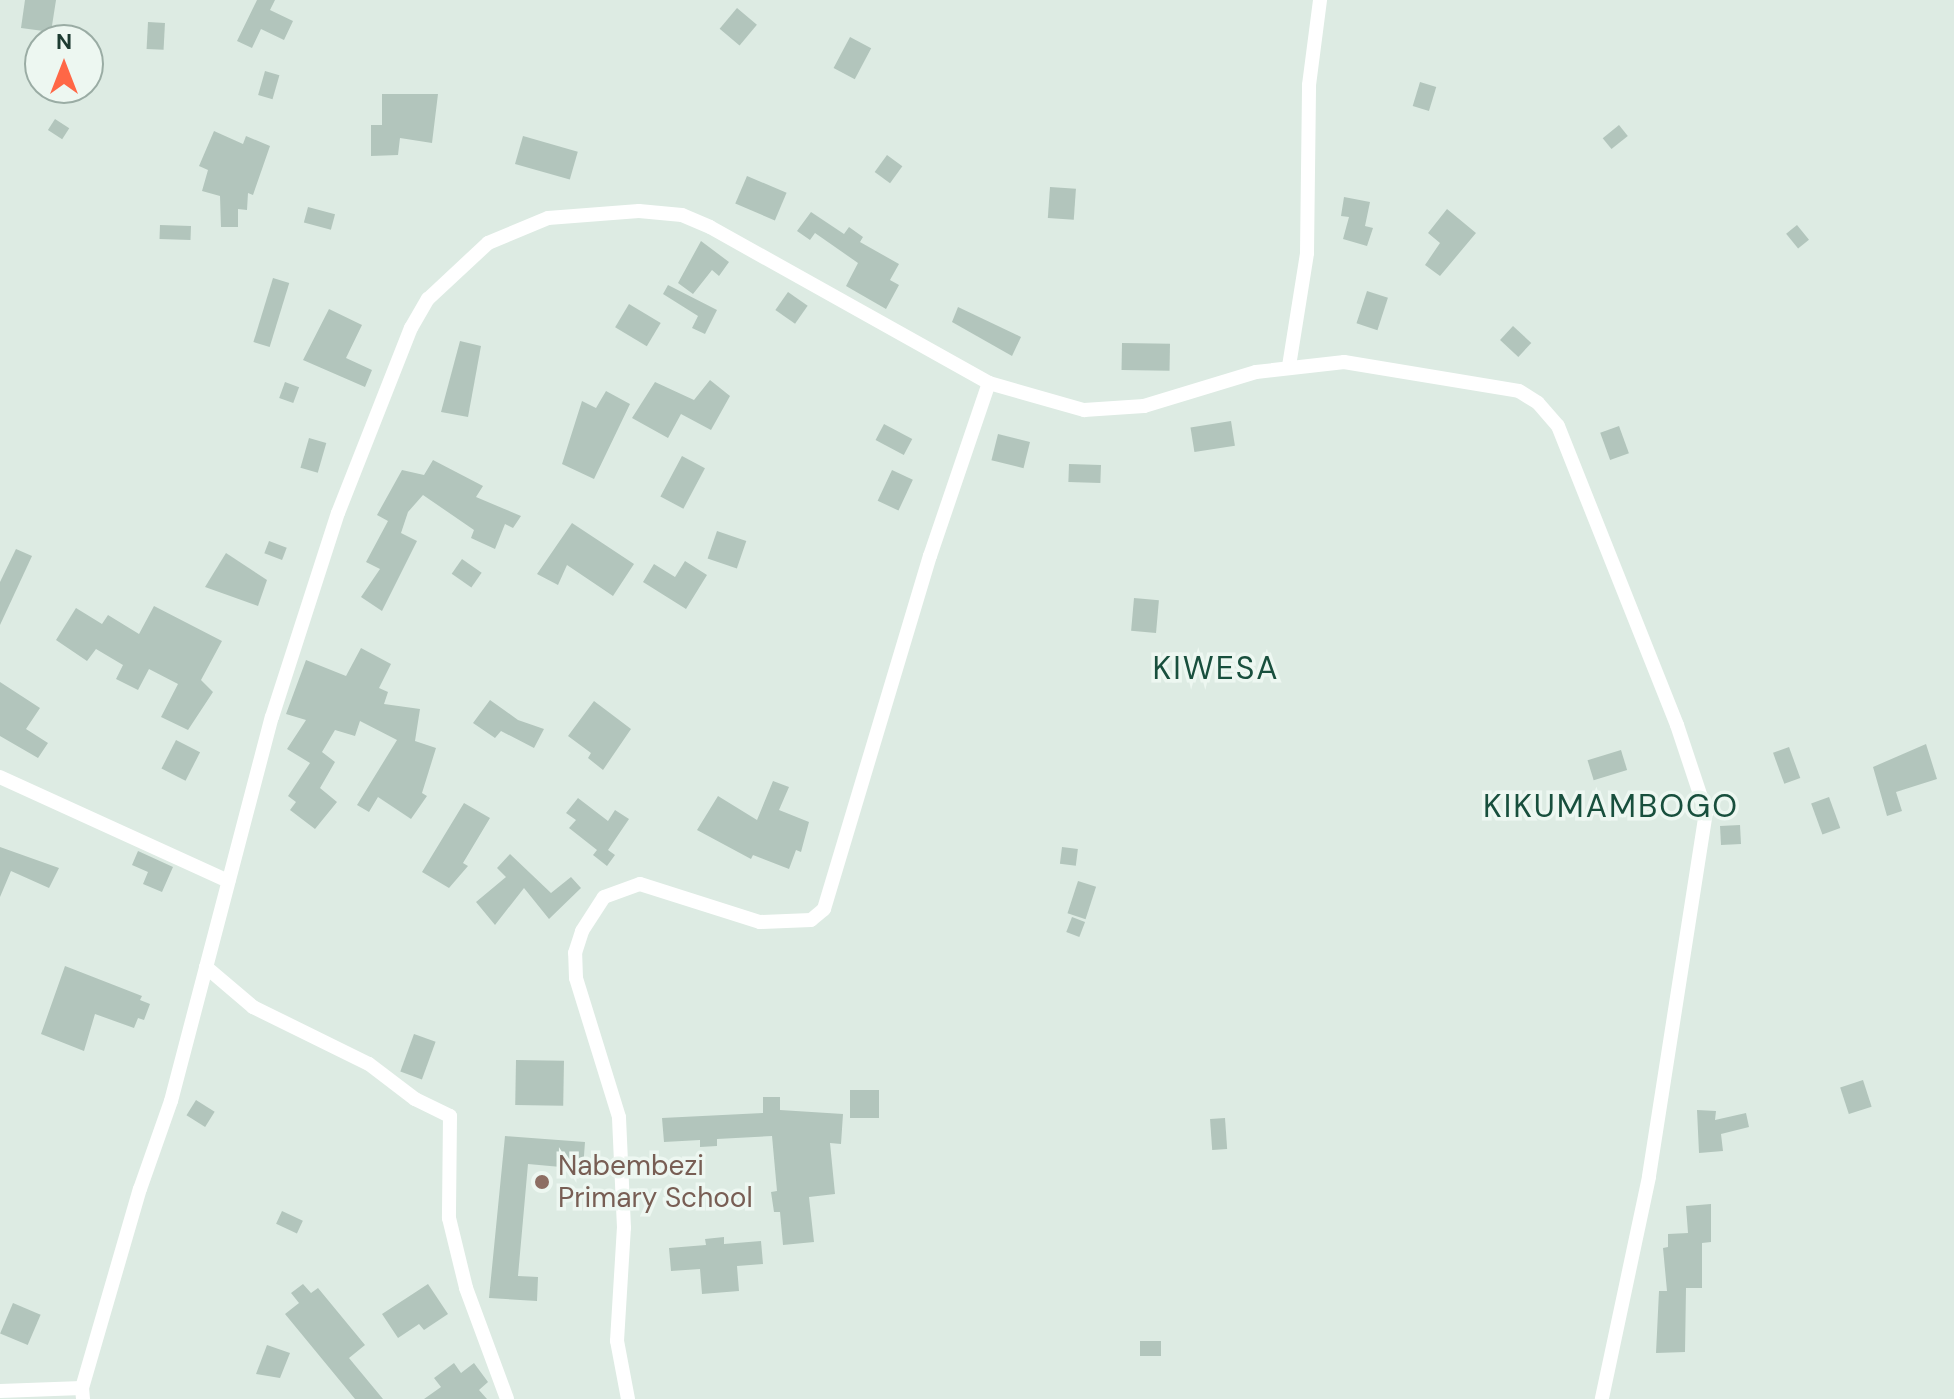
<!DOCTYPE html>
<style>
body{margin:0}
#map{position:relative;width:1954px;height:1399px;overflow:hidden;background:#ddebe3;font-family:"DM Sans",sans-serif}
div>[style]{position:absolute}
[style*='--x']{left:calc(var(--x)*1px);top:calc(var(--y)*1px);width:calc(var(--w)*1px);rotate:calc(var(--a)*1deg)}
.building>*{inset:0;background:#b2c5bc;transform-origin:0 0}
.street>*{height:14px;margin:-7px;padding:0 7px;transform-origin:7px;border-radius:7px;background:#fff}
.dots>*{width:22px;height:22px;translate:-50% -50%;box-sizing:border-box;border:4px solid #edf7f1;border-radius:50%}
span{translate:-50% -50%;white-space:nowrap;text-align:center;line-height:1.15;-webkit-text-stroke:7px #edf7f1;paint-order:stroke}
.education-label{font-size:28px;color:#785e54}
.left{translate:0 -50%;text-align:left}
.quarter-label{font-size:32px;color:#184f3d;letter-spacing:2px}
.north{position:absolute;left:24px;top:24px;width:80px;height:80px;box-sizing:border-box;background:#edf7f1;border:2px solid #9aaca4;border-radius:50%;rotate:0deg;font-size:22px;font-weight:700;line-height:32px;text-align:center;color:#1d3b31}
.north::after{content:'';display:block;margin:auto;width:28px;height:36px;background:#ff6746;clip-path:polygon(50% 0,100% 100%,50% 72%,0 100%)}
</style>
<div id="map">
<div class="building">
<div style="clip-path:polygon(25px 0,56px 0,51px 32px,21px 28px)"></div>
<div style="clip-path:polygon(257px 0,275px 0,270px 10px,293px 21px,284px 40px,261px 29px,252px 48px,237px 41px)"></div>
<div style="left:737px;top:8px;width:26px;height:27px;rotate:40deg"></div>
<div style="left:148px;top:22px;width:17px;height:27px;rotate:3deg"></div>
<div style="left:850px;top:37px;width:24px;height:35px;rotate:28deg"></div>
<div style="left:265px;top:71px;width:15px;height:25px;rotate:16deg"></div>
<div style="left:1420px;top:82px;width:17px;height:25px;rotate:17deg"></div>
<div style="clip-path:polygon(382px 94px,438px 94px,432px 143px,400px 138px,398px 155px,371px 156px,371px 125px,382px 125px)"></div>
<div style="left:55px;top:119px;width:17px;height:13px;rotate:33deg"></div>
<div style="left:1619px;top:125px;width:14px;height:21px;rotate:51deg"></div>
<div style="clip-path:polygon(214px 131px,243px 144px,246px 136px,270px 146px,253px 195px,248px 193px,247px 210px,238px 209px,238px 227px,221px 227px,220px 196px,202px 191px,208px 170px,199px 166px)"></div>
<div style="left:523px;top:136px;width:57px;height:29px;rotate:16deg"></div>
<div style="left:887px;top:155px;width:19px;height:21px;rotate:36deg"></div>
<div style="left:747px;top:176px;width:43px;height:30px;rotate:23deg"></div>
<div style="left:1050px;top:187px;width:26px;height:31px;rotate:4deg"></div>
<div style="clip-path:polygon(1344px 197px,1370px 202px,1365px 226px,1373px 228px,1367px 246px,1343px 239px,1349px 217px,1341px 216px)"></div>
<div style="left:308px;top:207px;width:28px;height:16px;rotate:15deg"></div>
<div style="clip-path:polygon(1447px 209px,1476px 233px,1440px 276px,1425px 265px,1440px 243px,1428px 233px)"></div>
<div style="clip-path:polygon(811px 212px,844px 234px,849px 227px,863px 237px,860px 242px,899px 264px,890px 280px,899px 285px,886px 309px,846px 286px,858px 263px,815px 233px,810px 240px,797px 231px)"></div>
<div style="left:160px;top:225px;width:31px;height:14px;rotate:2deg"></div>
<div style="left:1797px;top:225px;width:19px;height:14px;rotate:51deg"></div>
<div style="clip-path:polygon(701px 241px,729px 262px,719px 276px,712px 270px,693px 294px,678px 283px)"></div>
<div style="left:273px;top:278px;width:17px;height:67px;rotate:17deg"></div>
<div style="clip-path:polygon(668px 285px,717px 310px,705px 334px,692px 328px,698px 316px,663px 294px)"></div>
<div style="left:1367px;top:291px;width:22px;height:34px;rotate:18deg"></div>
<div style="left:788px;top:292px;width:24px;height:22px;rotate:35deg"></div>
<div style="left:629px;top:304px;width:37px;height:27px;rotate:31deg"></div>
<div style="clip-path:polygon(958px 307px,1021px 337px,1012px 356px,952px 322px)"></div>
<div style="clip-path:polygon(329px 309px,362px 325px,346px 358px,372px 370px,365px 387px,303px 360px)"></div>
<div style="left:1513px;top:326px;width:25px;height:19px;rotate:43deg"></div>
<div style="clip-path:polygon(460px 341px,481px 346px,468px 417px,441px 412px)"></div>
<div style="left:1122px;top:343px;width:48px;height:27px;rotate:1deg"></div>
<div style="clip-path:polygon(710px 380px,730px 396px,711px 430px,681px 414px,668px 438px,632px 418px,655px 382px,694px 400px)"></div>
<div style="left:285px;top:382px;width:15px;height:17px;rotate:20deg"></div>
<div style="clip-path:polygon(606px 391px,630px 404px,594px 479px,562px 464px,582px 401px,596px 408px)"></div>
<div style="left:1231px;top:421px;width:25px;height:41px;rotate:81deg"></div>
<div style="left:884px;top:424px;width:32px;height:18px;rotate:28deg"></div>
<div style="left:1619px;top:426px;width:29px;height:20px;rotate:70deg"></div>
<div style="left:998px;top:434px;width:33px;height:27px;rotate:14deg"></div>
<div style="left:309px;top:438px;width:18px;height:31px;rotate:16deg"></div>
<div style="left:682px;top:456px;width:26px;height:46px;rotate:28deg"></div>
<div style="clip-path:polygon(433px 460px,483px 486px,476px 497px,521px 516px,513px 528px,505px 524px,495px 549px,471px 538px,474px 530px,423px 495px,408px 512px,401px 533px,417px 541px,382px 611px,361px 597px,380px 569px,366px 562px,388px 521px,377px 515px,402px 470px,424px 475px)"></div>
<div style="left:1069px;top:464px;width:32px;height:18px;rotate:2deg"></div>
<div style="left:892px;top:470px;width:23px;height:34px;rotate:25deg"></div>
<div style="clip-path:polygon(572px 523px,634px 564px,613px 596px,567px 565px,558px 585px,537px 574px)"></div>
<div style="left:717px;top:531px;width:31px;height:29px;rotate:19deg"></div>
<div style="left:269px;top:541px;width:19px;height:13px;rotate:21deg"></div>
<div style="clip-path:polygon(16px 549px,32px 556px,0 625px,0 582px)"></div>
<div style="clip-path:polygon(226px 553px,267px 580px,258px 606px,205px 587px)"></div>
<div style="left:462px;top:559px;width:24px;height:18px;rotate:35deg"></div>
<div style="clip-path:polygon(685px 561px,707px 575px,686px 609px,643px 582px,654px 564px,675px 577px)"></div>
<div style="left:1134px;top:598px;width:25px;height:33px;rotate:5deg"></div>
<div style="clip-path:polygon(154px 606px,222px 641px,201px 680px,213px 692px,188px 730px,161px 717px,178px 684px,149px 669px,138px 690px,116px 679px,123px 665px,96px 649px,87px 661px,56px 640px,76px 608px,102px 624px,108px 615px,139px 634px)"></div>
<div style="clip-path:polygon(361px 648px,391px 664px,379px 688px,388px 692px,384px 704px,420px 709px,415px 741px,436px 748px,422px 793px,427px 796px,411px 819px,378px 797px,369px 812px,357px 805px,397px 740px,360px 721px,355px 736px,335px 730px,322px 752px,335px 762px,320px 788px,337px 802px,315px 829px,290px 810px,296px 802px,288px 796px,310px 763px,287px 749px,306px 720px,286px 714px,306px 660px,346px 676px)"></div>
<div style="clip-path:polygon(0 682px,40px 708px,26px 729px,48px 743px,38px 758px,0 736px)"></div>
<div style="clip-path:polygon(490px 700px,518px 720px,544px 729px,534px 748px,501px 731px,495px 738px,473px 723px)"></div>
<div style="clip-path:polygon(594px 701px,631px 729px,603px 770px,588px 758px,591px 753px,568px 736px)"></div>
<div style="left:176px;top:740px;width:27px;height:32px;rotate:27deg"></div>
<div style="clip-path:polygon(1926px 744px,1937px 779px,1896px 792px,1902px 811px,1887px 816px,1873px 767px)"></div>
<div style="left:1789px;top:747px;width:33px;height:17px;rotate:70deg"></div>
<div style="left:1621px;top:750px;width:21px;height:35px;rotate:73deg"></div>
<div style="clip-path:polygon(773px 781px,789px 787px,779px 810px,809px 822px,801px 852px,796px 850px,789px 869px,753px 855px,751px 859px,697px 830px,718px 796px,757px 820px)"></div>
<div style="left:1829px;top:797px;width:33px;height:19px;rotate:70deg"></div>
<div style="clip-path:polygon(578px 798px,608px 821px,615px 810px,629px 819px,608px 850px,615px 855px,607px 866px,593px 855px,597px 850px,569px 828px,576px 820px,566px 813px)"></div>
<div style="clip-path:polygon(464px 803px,490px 818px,463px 863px,468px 866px,449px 888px,422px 872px)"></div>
<div style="left:1740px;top:825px;width:19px;height:20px;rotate:87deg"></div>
<div style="clip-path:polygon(0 847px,59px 868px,49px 888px,11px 871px,0 897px)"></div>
<div style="left:1062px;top:847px;width:16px;height:17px;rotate:7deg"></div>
<div style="clip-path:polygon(138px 851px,173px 867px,162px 892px,143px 884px,148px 872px,132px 865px)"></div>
<div style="clip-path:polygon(510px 854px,551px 893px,571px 877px,581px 888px,549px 919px,524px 888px,495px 925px,476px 902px,506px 877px,497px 868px)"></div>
<div style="left:1078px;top:881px;width:19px;height:34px;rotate:18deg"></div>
<div style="left:1072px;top:917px;width:14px;height:16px;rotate:21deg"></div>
<div style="clip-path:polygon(65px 966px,142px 996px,140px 1000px,150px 1004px,144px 1020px,138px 1018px,134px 1028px,95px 1014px,84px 1051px,41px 1034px)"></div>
<div style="left:414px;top:1034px;width:23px;height:40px;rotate:20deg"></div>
<div style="left:516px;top:1060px;width:48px;height:45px;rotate:1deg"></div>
<div style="left:1863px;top:1080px;width:28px;height:24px;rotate:72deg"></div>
<div style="left:850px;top:1090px;width:29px;height:28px"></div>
<div style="clip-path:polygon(763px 1097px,780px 1097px,780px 1110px,843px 1114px,841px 1144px,830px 1143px,835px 1194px,809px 1197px,814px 1242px,783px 1245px,780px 1212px,774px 1212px,771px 1192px,777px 1191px,772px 1136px,717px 1139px,717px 1146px,700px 1147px,700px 1140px,664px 1142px,662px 1118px,763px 1113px)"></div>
<div style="left:196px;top:1100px;width:22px;height:18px;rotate:32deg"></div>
<div style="clip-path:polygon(1697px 1110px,1716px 1111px,1715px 1120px,1746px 1113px,1749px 1127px,1721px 1134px,1723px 1151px,1699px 1153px)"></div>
<div style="left:1225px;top:1118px;width:31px;height:15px;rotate:86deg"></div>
<div style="clip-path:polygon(505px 1136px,585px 1142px,583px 1169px,528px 1164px,518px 1276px,538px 1277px,537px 1301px,489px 1298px)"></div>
<div style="clip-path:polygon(1711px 1204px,1711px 1242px,1702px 1243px,1702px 1288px,1686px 1288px,1685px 1352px,1656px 1353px,1659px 1291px,1667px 1291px,1663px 1248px,1668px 1247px,1668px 1234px,1688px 1233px,1686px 1206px)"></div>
<div style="left:282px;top:1211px;width:23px;height:14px;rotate:25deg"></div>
<div style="clip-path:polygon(724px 1237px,724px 1244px,761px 1241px,763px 1264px,737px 1266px,739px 1291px,702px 1294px,700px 1269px,671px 1271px,669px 1248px,706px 1245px,705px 1239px)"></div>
<div style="clip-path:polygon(303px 1284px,311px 1293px,318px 1288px,365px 1345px,349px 1358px,383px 1399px,355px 1399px,285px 1314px,299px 1303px,291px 1293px)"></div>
<div style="clip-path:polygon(428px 1284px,448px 1314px,424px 1330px,419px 1324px,398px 1338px,382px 1314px)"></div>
<div style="left:13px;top:1303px;width:30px;height:33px;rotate:23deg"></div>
<div style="left:1140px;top:1341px;width:21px;height:15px"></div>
<div style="clip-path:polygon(267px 1345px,290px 1353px,280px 1378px,256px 1374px)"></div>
<div style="clip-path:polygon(454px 1363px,461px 1373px,474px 1363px,488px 1382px,479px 1390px,487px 1399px,424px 1399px,441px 1387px,434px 1378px)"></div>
</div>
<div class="street">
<div style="--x:1289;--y:366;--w:114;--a:-80.9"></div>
<div style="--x:1307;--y:253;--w:168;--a:-89.3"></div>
<div style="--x:1309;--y:85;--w:86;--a:-82.6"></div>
<div style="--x:0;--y:777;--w:251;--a:24.5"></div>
<div style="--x:206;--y:967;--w:62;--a:40.4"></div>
<div style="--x:253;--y:1007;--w:129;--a:26.2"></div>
<div style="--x:369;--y:1064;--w:58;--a:37.3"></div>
<div style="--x:415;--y:1099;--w:39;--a:26"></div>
<div style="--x:450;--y:1116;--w:102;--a:90.6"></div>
<div style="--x:449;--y:1218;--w:72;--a:76.3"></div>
<div style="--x:466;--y:1288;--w:118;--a:69.7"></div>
<div style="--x:0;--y:1391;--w:82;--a:-2.1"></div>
<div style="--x:83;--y:1399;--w:11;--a:-95"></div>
<div style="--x:82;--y:1388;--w:207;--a:-73.8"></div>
<div style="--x:140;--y:1189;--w:93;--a:-70.6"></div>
<div style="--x:171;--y:1101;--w:397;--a:-75.3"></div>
<div style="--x:272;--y:717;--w:214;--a:-72.1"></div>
<div style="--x:338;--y:513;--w:199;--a:-68.5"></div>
<div style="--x:411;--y:328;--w:34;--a:-60"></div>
<div style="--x:428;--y:299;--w:82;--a:-43"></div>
<div style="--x:488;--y:243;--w:65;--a:-22.6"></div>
<div style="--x:548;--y:218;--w:91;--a:-4.4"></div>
<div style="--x:639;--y:211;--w:43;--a:5.3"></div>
<div style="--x:682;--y:215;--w:30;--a:23"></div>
<div style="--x:710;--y:227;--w:320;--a:29.2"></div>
<div style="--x:989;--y:383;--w:99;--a:15.9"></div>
<div style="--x:1084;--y:410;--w:60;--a:-3.8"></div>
<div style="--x:1144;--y:406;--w:117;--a:-16.9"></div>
<div style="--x:1256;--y:372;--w:89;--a:-6.5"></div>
<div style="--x:1344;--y:362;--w:177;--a:9.4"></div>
<div style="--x:1519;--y:391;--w:22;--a:32"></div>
<div style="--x:1538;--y:403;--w:30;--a:49"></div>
<div style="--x:1558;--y:426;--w:322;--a:68.3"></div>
<div style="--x:1677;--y:725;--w:92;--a:71.6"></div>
<div style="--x:1706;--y:812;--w:369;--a:98.9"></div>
<div style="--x:1649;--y:1177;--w:227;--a:102"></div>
<div style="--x:628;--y:1399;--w:59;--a:-100.7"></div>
<div style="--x:617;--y:1341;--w:113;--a:-86.5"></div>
<div style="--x:624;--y:1228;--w:111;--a:-92.6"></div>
<div style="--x:619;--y:1117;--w:145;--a:-107.2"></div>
<div style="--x:576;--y:978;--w:25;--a:-92"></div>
<div style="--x:575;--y:953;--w:23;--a:-72"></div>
<div style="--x:582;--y:931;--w:40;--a:-57.1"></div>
<div style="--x:604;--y:897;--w:38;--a:-20"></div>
<div style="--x:640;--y:884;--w:126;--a:17.6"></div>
<div style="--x:760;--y:922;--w:51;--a:-2.2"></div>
<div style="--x:811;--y:920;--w:17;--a:-40"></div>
<div style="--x:824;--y:909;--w:369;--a:-73.3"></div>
<div style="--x:930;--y:556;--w:183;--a:-71.2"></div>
</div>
<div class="dots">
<div style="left:542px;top:1182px;background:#8d6e63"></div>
</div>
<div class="education-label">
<span class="left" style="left:558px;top:1182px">Nabembezi<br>Primary School</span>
</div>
<div class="quarter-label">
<span style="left:1216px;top:668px">KIWESA</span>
<span style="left:1611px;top:806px">KIKUMAMBOGO</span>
</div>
<div class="north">N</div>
</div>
